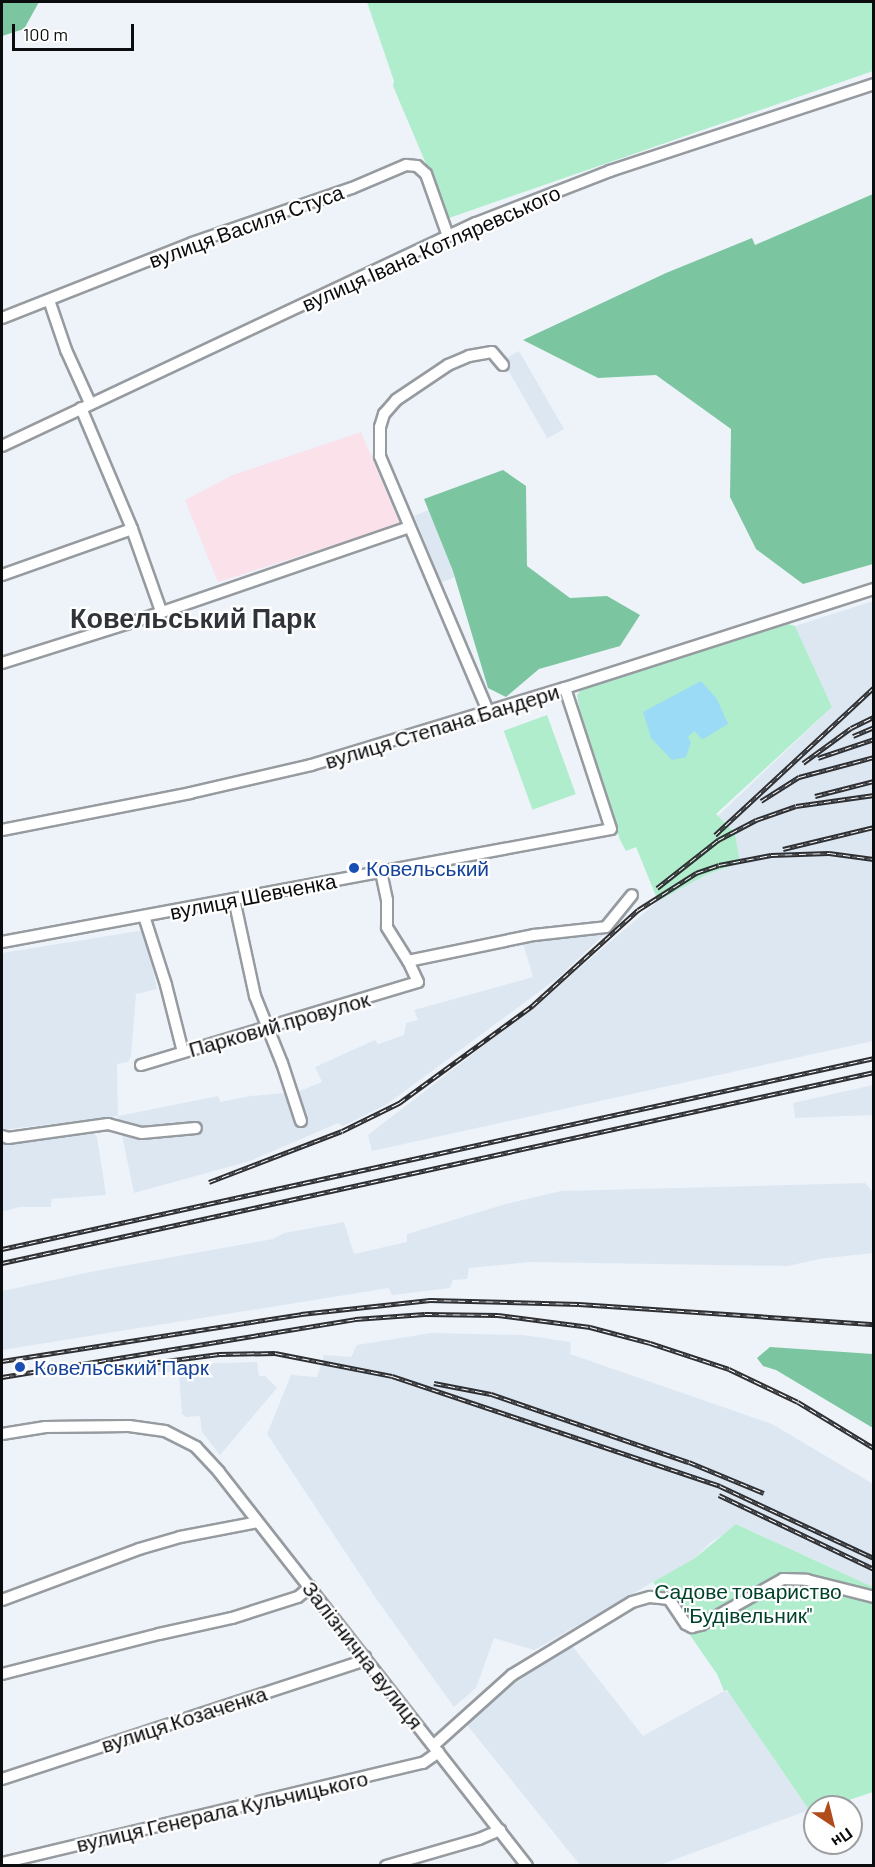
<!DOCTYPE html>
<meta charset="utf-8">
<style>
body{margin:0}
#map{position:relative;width:875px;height:1867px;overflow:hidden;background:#eef3f9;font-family:Barlow,sans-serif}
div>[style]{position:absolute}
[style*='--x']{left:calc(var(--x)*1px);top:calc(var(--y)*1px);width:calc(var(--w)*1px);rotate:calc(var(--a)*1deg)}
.built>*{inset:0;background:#dde7f2;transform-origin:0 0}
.education>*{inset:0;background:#fae1ea}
.green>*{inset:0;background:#b0edcc;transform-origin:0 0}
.forest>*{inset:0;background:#7bc6a0}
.water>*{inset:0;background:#9bdbf6}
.roads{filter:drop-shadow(2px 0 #969ba0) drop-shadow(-2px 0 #969ba0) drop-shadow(0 2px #969ba0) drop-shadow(0 -2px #969ba0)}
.minor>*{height:10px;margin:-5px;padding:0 5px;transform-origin:5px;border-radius:5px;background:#fff}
.rail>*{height:4.5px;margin-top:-2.25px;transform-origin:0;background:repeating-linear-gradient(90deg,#fff 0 7px,#2e2f32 0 14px);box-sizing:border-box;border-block:2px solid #2e2f32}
.dots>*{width:16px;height:16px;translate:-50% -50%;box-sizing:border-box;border:3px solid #fff;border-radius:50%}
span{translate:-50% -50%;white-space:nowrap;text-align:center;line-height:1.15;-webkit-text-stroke:4.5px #fff;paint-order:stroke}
.street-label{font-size:21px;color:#0b0c0e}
.transit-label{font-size:21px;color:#164399}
.left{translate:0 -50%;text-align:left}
.park-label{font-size:21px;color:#00422a}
.district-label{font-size:27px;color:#303439;font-weight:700}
.frame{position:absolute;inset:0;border:3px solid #0b0c0e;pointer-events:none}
.north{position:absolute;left:803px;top:1795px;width:60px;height:60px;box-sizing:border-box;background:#fff;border:2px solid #9d9e9f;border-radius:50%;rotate:145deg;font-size:16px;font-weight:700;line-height:24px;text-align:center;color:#0b0c0e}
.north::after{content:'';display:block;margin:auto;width:21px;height:27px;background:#b04c1b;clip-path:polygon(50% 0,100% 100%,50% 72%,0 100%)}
.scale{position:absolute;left:12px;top:24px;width:122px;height:27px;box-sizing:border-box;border:3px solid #0b0c0e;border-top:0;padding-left:8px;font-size:18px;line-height:21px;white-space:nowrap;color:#0b0c0e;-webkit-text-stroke:4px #fff;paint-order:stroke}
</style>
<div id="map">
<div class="built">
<div style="left:519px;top:351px;width:90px;height:19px;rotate:60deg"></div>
<div style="left:431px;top:509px;width:72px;height:18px;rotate:68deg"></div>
<div style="clip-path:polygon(873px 601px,873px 1041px,372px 1151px,368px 1135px,535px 1006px,658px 901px,708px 874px,740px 863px,735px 833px,718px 816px,832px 707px,795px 626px)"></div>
<div style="clip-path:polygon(611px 928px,559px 977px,386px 1105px,343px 1126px,338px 1123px,250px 1161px,134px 1193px,118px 1116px,2px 1130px,2px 953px,145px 930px,157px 989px,136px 994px,131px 1057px,128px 1062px,117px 1064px,118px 1116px,218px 1096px,220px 1102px,250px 1096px,297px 1092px,322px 1082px,315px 1067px,375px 1040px,378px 1044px,404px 1035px,406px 1023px,418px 1020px,414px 1010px,533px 977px,522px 940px)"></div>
<div style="clip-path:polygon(873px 1085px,873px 1115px,795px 1118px,793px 1103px)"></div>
<div style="clip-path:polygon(93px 1131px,97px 1137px,106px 1195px,52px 1199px,51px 1207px,19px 1207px,2px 1212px,2px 1145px)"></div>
<div style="clip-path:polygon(865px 1183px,873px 1192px,873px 1253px,819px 1259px,788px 1266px,531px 1262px,469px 1268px,467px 1279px,453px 1280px,450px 1288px,392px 1295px,389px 1288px,2px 1350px,2px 1291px,95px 1271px,273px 1239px,284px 1233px,344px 1222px,354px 1254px,407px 1242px,407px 1234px,506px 1204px,561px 1191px)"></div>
<div style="clip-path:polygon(431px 1333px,523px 1335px,571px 1342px,570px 1354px,772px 1424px,873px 1484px,873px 1587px,739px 1525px,711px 1542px,695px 1558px,538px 1648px,534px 1650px,494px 1638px,476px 1688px,454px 1707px,377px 1600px,267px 1434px,291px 1375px,317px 1377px,324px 1355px,351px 1357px,357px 1345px)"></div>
<div style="clip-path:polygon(257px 1362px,259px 1376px,265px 1376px,277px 1388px,220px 1455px,202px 1432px,200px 1416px,186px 1417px,182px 1414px,179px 1372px,153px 1372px,153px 1365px)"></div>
<div style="clip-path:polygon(570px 1643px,643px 1736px,724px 1691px,729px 1693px,809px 1810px,660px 1865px,580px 1865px,467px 1725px,512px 1676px,548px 1659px)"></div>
</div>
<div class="education">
<div style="clip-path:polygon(361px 432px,400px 524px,218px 582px,185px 500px,233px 475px)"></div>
</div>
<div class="green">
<div style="clip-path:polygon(367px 2px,873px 2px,873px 71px,449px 218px,393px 86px,394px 81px)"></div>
<div style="clip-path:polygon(788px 624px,795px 626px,832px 707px,716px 814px,735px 833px,740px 863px,708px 874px,658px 901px,636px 847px,626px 851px,620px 840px,582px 723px,577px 695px,582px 689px)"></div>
<div style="left:547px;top:715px;width:84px;height:46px;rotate:70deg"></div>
<div style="clip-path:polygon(736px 1524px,873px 1587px,873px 1792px,828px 1807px,815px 1807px,814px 1811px,809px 1810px,727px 1690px,724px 1691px,717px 1674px,653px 1582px,695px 1558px)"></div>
</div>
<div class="forest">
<div style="clip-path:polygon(2px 2px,39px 2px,24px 29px,2px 36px)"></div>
<div style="clip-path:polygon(873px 194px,873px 564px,803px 584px,756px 549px,730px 497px,731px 429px,656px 375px,598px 378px,523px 340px,666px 273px,752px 238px,755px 245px)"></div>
<div style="clip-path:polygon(503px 470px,526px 486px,527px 566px,570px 598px,607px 596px,640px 615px,620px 646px,539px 669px,506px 697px,488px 688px,453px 571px,424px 499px)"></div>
<div style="clip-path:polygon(770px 1347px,873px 1354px,873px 1428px,776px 1370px,763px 1366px,757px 1358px)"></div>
</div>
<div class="water">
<div style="clip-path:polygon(701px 681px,717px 699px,728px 724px,705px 738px,702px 739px,694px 731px,688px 737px,691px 742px,686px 757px,672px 760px,651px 738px,643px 712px)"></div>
</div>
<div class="roads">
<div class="minor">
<div style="--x:49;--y:300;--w:53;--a:71.2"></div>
<div style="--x:66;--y:350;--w:58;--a:65.6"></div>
<div style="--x:2;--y:318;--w:204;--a:-21.5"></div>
<div style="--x:192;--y:243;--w:169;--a:-19"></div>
<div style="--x:352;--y:188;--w:59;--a:-23.1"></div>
<div style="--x:406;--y:165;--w:11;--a:5"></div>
<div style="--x:417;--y:166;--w:12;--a:42"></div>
<div style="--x:426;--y:174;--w:66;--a:70.5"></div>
<div style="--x:81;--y:408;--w:131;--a:67.1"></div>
<div style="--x:132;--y:529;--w:87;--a:70.5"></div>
<div style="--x:2;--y:446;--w:524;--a:-25.2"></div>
<div style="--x:476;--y:223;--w:144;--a:-21.2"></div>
<div style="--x:610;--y:171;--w:278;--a:-18.2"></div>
<div style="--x:2;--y:575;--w:138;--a:-19.5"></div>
<div style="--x:2;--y:663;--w:150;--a:-17.5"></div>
<div style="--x:145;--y:618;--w:279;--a:-19"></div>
<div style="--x:488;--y:711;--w:277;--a:-113"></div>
<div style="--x:380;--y:456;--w:29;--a:-90"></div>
<div style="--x:380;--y:427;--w:14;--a:-73"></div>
<div style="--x:384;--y:414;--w:18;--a:-49"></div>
<div style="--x:396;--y:400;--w:63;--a:-33.9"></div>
<div style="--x:448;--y:365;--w:23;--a:-23"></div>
<div style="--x:469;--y:356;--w:23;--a:-10"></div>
<div style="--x:492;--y:352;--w:17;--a:50"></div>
<div style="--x:2;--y:830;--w:192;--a:-11.1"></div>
<div style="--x:190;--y:793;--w:124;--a:-13"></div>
<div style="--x:311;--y:765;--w:265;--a:-16.9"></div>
<div style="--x:565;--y:688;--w:324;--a:-17.8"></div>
<div style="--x:234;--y:899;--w:99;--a:77.8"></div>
<div style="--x:255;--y:996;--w:72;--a:68.1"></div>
<div style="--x:282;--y:1063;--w:61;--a:71.9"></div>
<div style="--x:144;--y:916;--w:72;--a:72.3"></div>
<div style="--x:166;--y:985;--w:69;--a:75.8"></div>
<div style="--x:2;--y:942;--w:619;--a:-10.51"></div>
<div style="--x:611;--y:829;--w:148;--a:-108.1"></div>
<div style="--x:408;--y:961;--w:129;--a:-11.7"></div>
<div style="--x:534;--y:935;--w:72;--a:-6.3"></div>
<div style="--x:606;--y:927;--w:41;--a:-50.9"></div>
<div style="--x:141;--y:1065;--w:289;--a:-16.7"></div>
<div style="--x:418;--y:982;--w:23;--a:-115"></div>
<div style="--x:408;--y:961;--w:40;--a:-122"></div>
<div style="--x:387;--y:927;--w:27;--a:-90"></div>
<div style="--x:387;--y:900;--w:29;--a:-102"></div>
<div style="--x:2;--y:1136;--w:6;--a:18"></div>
<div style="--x:8;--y:1138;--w:101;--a:-8"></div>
<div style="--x:108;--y:1124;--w:35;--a:15"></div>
<div style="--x:142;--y:1133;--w:54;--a:-5.3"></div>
<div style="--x:2;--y:1434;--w:44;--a:-9.2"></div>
<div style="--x:45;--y:1427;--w:84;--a:-0.7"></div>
<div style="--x:129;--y:1426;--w:36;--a:8"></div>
<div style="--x:165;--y:1431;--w:35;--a:27"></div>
<div style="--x:196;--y:1447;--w:34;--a:47"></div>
<div style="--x:219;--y:1472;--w:500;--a:51.98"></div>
<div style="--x:2;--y:1600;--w:146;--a:-20.4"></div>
<div style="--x:139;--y:1549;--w:43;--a:-16.3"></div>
<div style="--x:180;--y:1537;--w:79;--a:-10.9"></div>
<div style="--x:2;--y:1674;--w:162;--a:-14.3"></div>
<div style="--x:159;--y:1634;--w:75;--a:-12.4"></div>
<div style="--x:232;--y:1618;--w:69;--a:-17.7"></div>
<div style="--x:298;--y:1597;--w:16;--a:-40"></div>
<div style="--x:434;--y:1745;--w:105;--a:-41.9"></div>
<div style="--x:512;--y:1675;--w:140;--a:-31.3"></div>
<div style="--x:632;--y:1602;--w:19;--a:-16"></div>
<div style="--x:650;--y:1597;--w:19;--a:6"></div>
<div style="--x:669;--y:1599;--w:30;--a:56"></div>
<div style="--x:686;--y:1624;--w:7;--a:27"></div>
<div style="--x:692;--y:1627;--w:9;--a:-13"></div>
<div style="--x:701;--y:1625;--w:94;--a:-29.3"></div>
<div style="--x:783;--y:1579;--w:24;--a:2"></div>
<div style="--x:807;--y:1580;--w:69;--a:14.2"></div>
<div style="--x:2;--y:1779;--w:373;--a:-18.1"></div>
<div style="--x:356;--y:1663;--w:11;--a:-34"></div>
<div style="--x:2;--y:1863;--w:433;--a:-13.4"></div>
<div style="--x:423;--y:1763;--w:19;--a:-35"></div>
<div style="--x:386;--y:1866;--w:97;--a:-16.2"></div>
<div style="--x:479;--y:1839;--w:23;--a:-23"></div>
</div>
</div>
<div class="rail">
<div style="--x:853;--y:736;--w:23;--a:-23"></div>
<div style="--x:818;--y:758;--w:59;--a:-18.7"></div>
<div style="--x:803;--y:763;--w:59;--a:-36.1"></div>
<div style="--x:851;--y:728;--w:25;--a:-26"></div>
<div style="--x:815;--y:796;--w:61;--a:-14.3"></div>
<div style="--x:761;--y:801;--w:45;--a:-32.3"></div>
<div style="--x:799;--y:777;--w:78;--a:-14.9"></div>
<div style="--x:715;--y:835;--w:217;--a:-42.9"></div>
<div style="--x:783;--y:849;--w:94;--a:-13.6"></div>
<div style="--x:657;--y:888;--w:78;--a:-38.2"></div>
<div style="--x:718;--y:840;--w:43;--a:-27.8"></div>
<div style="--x:756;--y:820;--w:42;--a:-19.3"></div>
<div style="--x:796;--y:806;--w:79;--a:-8"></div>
<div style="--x:209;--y:1182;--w:142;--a:-21"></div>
<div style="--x:342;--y:1131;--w:64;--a:-26.2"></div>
<div style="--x:399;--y:1103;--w:165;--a:-36.1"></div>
<div style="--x:532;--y:1006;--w:143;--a:-42.2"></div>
<div style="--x:638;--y:910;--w:69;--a:-32.5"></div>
<div style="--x:696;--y:873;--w:24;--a:-19"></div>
<div style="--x:719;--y:865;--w:53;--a:-10.9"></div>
<div style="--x:771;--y:855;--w:58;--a:-2"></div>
<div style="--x:829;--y:853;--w:45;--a:7.6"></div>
<div style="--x:2;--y:1249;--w:893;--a:-12.35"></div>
<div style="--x:2;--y:1263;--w:893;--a:-12.35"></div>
<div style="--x:2;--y:1361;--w:303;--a:-8.9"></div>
<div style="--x:301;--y:1314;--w:130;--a:-6.2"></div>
<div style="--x:430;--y:1300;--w:149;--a:1.5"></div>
<div style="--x:579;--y:1304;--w:296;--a:3.9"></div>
<div style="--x:113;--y:1368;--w:107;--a:-7.5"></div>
<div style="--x:219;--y:1354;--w:56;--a:-1"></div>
<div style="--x:275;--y:1353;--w:119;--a:11.1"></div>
<div style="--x:392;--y:1376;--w:346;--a:18.5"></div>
<div style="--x:720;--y:1486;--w:170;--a:25.1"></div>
<div style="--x:2;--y:1377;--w:358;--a:-9.3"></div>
<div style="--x:355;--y:1319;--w:70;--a:-4.1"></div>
<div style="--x:425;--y:1314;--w:73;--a:0.8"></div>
<div style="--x:498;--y:1315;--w:93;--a:7.4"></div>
<div style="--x:590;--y:1327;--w:62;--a:14.9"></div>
<div style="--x:650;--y:1343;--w:83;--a:18.2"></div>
<div style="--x:729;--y:1369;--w:76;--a:25.6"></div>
<div style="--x:798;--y:1402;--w:89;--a:31.2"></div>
<div style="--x:434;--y:1383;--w:58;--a:10.9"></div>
<div style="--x:491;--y:1394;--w:209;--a:19"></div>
<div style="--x:689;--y:1462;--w:81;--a:22.5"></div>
<div style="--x:719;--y:1495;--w:172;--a:25.5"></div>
</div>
<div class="dots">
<div style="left:354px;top:868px;background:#1a4fb4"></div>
<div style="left:20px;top:1367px;background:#1a4fb4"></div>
</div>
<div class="street-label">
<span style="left:246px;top:226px;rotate:-20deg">вулиця Василя Стуса</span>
<span style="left:431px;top:248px;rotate:-24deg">вулиця Івана Котляревського</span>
<span style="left:442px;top:726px;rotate:-17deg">вулиця Степана Бандери</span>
<span style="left:253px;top:896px;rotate:-11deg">вулиця Шевченка</span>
<span style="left:279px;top:1024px;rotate:-16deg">Парковий провулок</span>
<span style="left:363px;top:1655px;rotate:52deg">Залізнична вулиця</span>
<span style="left:184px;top:1719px;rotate:-18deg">вулиця Козаченка</span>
<span style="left:222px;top:1811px;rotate:-13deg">вулиця Генерала Кульчицького</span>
</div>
<div class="transit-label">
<span class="left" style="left:366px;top:868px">Ковельський</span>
<span class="left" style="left:34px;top:1367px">Ковельський Парк</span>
</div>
<div class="park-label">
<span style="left:748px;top:1603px">Садове товариство<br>"Будівельник"</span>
</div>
<div class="district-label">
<span style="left:193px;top:618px">Ковельський Парк</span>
</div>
<div class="frame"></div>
<div class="north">Пн</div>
<div class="scale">100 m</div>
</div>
